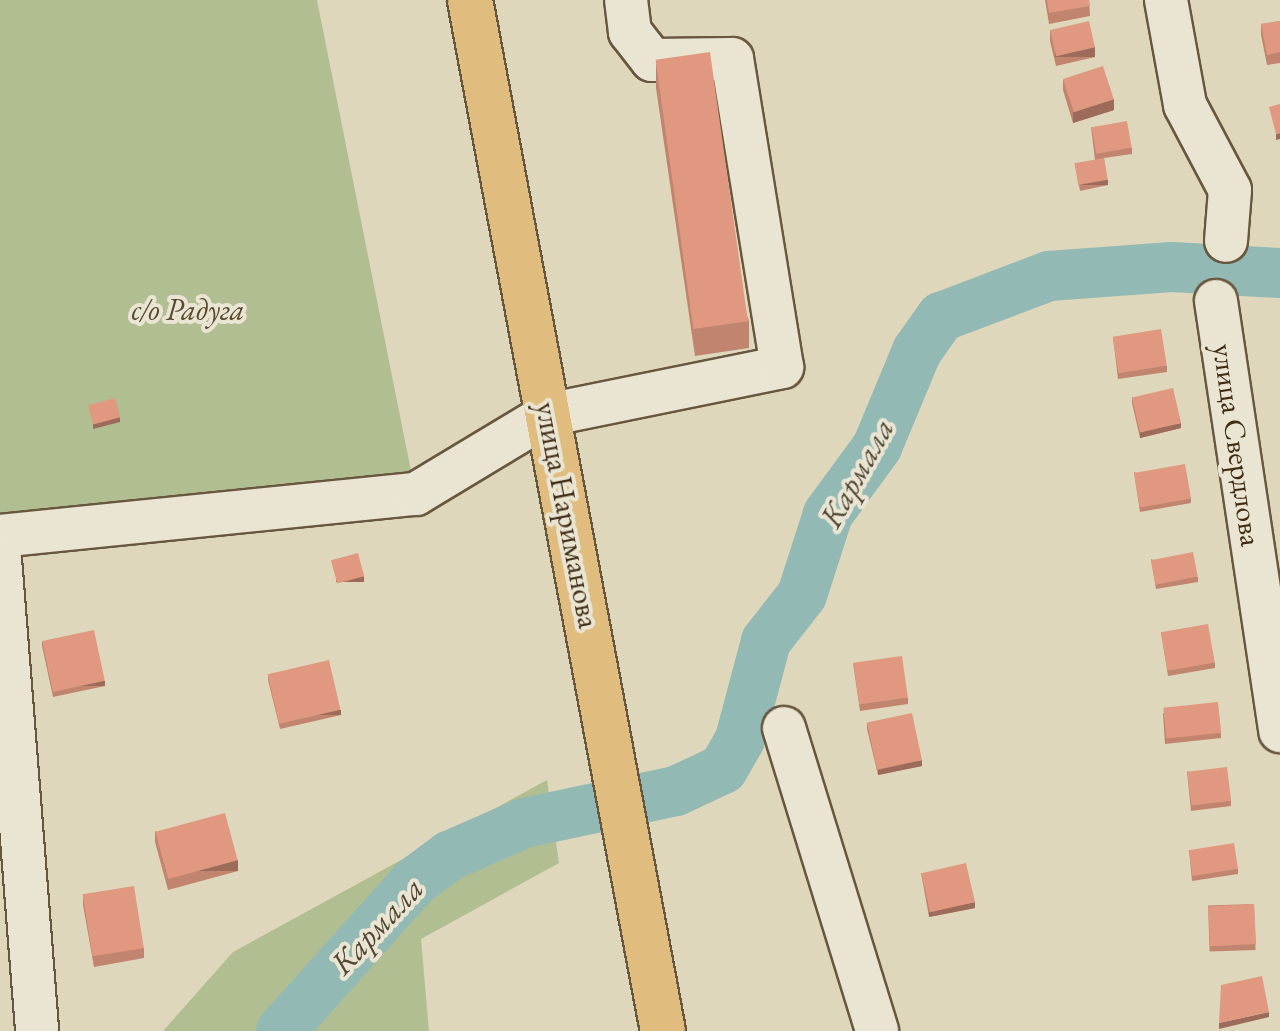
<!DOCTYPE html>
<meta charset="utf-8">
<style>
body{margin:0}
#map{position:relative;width:1280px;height:1031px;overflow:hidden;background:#dfd7bb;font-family:"EB Garamond",serif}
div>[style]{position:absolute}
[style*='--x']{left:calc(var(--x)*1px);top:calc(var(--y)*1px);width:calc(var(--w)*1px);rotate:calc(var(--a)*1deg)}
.green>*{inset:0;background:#b1be91}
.river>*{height:50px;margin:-25px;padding:0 25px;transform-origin:25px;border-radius:25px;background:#93b9b4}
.roads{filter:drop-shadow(2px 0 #67573e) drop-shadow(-2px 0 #67573e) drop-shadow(0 2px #67573e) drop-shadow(0 -2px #67573e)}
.minor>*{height:42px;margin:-21px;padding:0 21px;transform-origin:21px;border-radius:21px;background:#eae5d3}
.major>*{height:44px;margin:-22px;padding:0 22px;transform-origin:22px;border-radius:22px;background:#e0bc7e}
.wall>*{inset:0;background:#c1846e;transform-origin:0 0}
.shaded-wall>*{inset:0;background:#9d6b5a;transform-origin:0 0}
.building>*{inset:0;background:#e09980;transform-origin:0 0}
span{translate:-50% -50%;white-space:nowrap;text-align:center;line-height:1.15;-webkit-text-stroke:8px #eae5d3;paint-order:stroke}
.park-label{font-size:30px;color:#56492e;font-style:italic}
.street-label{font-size:30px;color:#3f2c15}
.water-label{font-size:32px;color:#504835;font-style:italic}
</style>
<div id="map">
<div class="green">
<div style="clip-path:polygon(0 0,317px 0,412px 476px,0 519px)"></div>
<div style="clip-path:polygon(547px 780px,559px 863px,421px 939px,429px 1031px,163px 1031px,233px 952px)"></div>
</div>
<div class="river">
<div style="--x:281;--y:1031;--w:200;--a:-48.2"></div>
<div style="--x:414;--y:882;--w:44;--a:-36.6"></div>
<div style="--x:449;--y:856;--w:82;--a:-23.7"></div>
<div style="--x:524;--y:823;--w:155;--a:-11.9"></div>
<div style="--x:676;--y:791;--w:52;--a:-25.1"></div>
<div style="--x:723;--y:769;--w:34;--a:-60"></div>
<div style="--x:740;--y:739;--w:101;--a:-75.1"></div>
<div style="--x:766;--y:641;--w:58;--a:-52"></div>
<div style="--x:802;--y:595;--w:85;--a:-72.2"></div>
<div style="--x:828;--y:514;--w:83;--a:-53.8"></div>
<div style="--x:877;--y:447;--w:104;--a:-67.4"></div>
<div style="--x:917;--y:351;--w:42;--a:-54.8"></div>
<div style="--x:941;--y:317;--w:116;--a:-20.8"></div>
<div style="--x:1049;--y:276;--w:123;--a:-4.2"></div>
<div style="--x:1172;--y:267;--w:108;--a:3.2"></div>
</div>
<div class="roads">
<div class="minor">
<div style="--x:1166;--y:0;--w:107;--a:79.7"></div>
<div style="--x:1185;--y:105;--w:96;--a:62.1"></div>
<div style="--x:1230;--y:190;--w:51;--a:94.5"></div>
<div style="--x:1216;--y:301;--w:435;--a:81.5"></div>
<div style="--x:0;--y:536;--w:418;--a:-5.8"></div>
<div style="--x:416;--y:494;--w:153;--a:-31.1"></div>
<div style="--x:547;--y:415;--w:240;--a:-11.5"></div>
<div style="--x:782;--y:367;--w:312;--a:-99.2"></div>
<div style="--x:732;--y:59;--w:80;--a:179.3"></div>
<div style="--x:652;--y:60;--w:36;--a:-128"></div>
<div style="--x:630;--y:32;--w:32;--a:-97"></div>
<div style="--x:0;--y:559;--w:473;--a:85.5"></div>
<div style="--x:784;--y:728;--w:317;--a:72.9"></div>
</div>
<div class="major">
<div style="--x:470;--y:0;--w:1049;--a:79.4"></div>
</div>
</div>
<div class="wall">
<div style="clip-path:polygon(1045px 0,1089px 0,1090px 16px,1049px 24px)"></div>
<div style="clip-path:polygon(1280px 21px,1280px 63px,1267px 65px,1261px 35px,1261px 24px)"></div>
<div style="clip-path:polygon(1050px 30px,1095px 57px,1056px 66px,1050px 41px)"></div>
<div style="clip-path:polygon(656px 60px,749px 321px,749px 348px,695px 356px,656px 88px)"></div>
<div style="clip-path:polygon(1063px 79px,1114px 110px,1073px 123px,1063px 90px)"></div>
<div style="clip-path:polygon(1091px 127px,1132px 148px,1132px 154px,1104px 158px,1108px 185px,1080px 191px,1075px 164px,1095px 160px)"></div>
<div style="clip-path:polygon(1113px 337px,1167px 366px,1167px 372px,1118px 379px)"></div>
<div style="clip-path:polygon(1132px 397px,1181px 428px,1140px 438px,1132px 403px)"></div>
<div style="clip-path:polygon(1134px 472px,1191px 498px,1191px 503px,1140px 512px)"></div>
<div style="clip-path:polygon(1151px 559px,1198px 577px,1198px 582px,1156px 589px)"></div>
<div style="clip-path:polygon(1161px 632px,1215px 662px,1215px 668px,1168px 676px)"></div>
<div style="clip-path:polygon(42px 641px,105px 686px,53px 697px,42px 646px)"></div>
<div style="clip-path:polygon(853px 663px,908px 698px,908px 704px,860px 711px)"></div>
<div style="clip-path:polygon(268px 674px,341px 715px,280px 729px,268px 680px)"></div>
<div style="clip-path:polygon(1163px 713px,1221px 733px,1221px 738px,1165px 744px)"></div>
<div style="clip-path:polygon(867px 723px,922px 766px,878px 775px,867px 729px)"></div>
<div style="clip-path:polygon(1187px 771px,1231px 801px,1231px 806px,1191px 811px)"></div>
<div style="clip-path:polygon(155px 831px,238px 871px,168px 890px,155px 842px)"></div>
<div style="clip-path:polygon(1189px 850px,1238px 869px,1238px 874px,1192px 881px)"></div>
<div style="clip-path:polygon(921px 873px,975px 908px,929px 917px)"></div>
<div style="clip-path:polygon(83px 894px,144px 948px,144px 958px,94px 967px,83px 905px)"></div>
<div style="left:1254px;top:904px;width:46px;height:46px;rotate:88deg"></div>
</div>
<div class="shaded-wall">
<div style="left:1095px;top:47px;width:10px;height:40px;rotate:90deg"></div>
<div style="clip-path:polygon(1114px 99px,1114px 110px,1073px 123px,1073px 112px)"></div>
<div style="clip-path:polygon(1280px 133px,1280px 139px,1276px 140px,1276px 134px)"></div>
<div style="left:1108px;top:180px;width:5px;height:29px;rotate:90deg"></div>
<div style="clip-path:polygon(120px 417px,120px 422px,93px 429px,93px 423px)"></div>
<div style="clip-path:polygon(1181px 423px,1181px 428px,1140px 438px,1140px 432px)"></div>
<div style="left:364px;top:576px;width:6px;height:28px;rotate:90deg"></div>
<div style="left:105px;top:681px;width:5px;height:53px;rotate:90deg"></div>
<div style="left:341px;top:710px;width:5px;height:63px;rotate:90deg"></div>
<div style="clip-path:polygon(922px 760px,922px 766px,878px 775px,878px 770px)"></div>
<div style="left:238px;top:860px;width:11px;height:73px;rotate:90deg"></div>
<div style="clip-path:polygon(975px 902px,975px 908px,929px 917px,929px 912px)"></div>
<div style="clip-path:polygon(1269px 1012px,1269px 1017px,1219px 1029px,1219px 1023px)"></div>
</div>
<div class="building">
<div style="clip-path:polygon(1047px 0,1089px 0,1090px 6px,1049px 13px)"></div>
<div style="left:1089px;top:21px;width:27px;height:40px;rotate:77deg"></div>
<div style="clip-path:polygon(1280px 21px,1280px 52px,1267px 55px,1261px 24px)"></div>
<div style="left:710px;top:52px;width:272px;height:55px;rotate:82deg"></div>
<div style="left:1103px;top:66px;width:35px;height:42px;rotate:72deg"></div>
<div style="clip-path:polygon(1280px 104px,1280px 133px,1276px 134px,1269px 107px)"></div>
<div style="left:1127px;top:121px;width:27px;height:36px;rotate:80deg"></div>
<div style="left:1104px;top:158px;width:22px;height:30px;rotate:80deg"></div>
<div style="left:1161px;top:329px;width:37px;height:49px;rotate:81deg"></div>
<div style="left:1173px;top:388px;width:36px;height:42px;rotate:77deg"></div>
<div style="left:115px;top:398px;width:20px;height:28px;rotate:75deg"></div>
<div style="left:1185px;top:464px;width:35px;height:52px;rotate:80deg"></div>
<div style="left:1193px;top:552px;width:25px;height:43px;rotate:79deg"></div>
<div style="left:358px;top:553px;width:24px;height:28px;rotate:75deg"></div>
<div style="left:1208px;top:624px;width:39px;height:48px;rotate:80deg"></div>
<div style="left:94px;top:630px;width:52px;height:53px;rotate:78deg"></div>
<div style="left:902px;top:656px;width:42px;height:49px;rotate:82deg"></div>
<div style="left:329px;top:660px;width:51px;height:63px;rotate:77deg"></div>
<div style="left:1218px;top:702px;width:31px;height:55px;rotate:84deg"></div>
<div style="left:912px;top:713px;width:48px;height:46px;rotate:78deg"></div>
<div style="left:1227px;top:767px;width:34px;height:40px;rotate:83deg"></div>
<div style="left:225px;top:813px;width:49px;height:72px;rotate:75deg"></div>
<div style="left:1234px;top:843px;width:26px;height:46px;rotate:81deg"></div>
<div style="left:966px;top:863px;width:40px;height:46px;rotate:77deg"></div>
<div style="left:134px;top:886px;width:63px;height:52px;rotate:81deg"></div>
<div style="left:1254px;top:904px;width:40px;height:46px;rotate:87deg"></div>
<div style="clip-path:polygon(1262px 976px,1269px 1012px,1219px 1023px,1221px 985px)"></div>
</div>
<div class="park-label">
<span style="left:188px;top:310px">с/о Радуга</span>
</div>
<div class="street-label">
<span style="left:1237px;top:445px;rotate:82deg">улица Свердлова</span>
<span style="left:567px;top:515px;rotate:79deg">улица Нариманова</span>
</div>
<div class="water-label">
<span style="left:857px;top:473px;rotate:-61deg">Кармала</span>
<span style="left:377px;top:926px;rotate:-47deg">Кармала</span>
</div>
</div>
